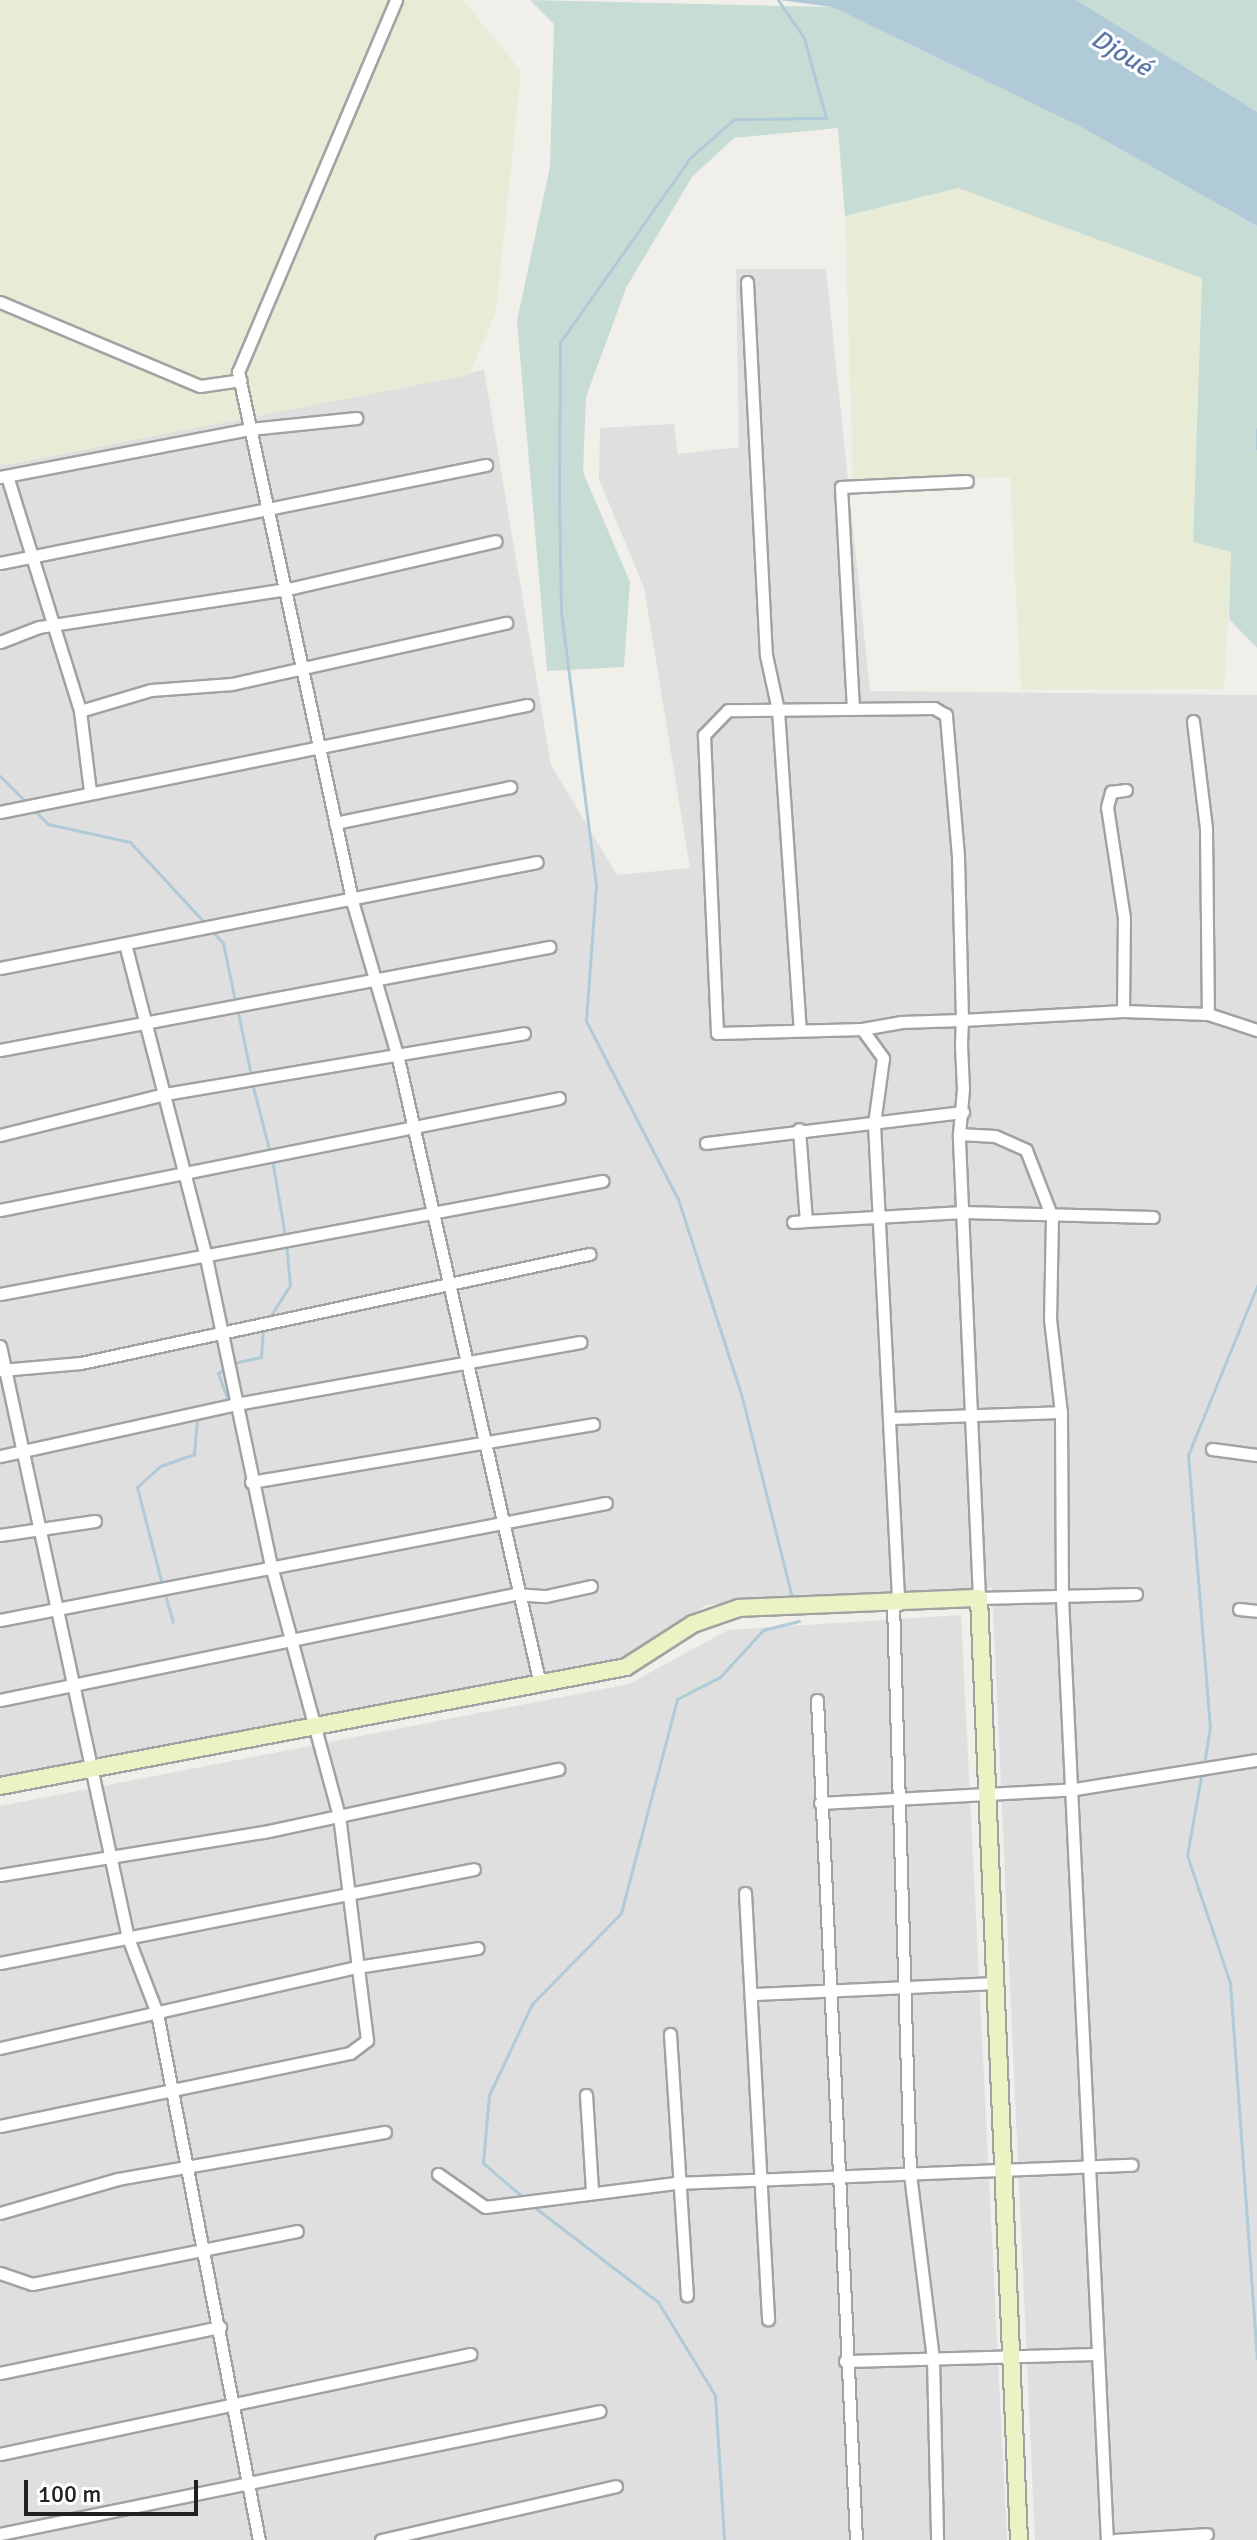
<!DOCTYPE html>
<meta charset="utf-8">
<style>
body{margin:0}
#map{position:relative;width:1257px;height:2540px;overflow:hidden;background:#f0efe9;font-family:Signika,sans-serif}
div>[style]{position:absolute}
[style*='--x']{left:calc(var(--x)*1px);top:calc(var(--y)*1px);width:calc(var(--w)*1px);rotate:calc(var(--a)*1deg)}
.residential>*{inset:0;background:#dfdfdf}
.farmland>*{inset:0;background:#e8ecd7}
.wetland>*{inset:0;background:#c8dcd6}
.water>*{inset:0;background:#b0cad8}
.stream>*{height:3px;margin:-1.5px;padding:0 1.5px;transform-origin:1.5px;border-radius:1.5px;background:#b0cad8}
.roads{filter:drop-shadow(2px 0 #a2a2a2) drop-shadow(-2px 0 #a2a2a2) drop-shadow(0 2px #a2a2a2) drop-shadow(0 -2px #a2a2a2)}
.street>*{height:11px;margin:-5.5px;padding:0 5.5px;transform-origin:5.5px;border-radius:5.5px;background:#fff}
.secondary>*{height:16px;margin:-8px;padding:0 8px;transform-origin:8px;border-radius:8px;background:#ebf3c5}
span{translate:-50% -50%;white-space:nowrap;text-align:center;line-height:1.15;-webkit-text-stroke:6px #fff;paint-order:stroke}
.water-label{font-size:26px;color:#5976a6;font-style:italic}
.scale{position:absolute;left:24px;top:2480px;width:174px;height:36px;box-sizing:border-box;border:4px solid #212121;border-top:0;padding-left:10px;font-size:24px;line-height:28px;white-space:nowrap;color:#212121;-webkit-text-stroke:6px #fff;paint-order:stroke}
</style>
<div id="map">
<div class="residential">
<div style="clip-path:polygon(736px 269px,826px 269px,870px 691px,1257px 695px,1257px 2540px,1035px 2540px,992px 1588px,706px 1605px,628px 1657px,0 1778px,0 466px,484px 370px,551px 765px,617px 875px,690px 868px,644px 588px,599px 479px,600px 428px,674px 424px,678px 454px,739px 447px)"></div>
<div style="clip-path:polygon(961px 1615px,1007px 2540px,0 2540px,0 1806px,629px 1684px,728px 1630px)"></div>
</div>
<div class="farmland">
<div style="clip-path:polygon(0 0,463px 0,521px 71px,496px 312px,469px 375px,0 466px)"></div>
<div style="clip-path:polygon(958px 188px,1202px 278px,1193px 542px,1232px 552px,1224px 689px,1021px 690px,1010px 477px,853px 481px,845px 216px)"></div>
</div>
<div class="wetland">
<div style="clip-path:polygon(530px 0,832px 7px,1079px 126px,1257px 226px,1257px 648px,1229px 619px,1231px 552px,1193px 542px,1202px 278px,958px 188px,845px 216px,838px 128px,734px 138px,692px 177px,626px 288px,586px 397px,583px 472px,630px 582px,624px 667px,547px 671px,517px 321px,550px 167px,554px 24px)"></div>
<div style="clip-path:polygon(1076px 0,1257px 0,1257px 112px,1218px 93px)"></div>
</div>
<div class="water">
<div style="clip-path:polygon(780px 0,1076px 0,1257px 112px,1257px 226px,1079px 126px,832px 7px)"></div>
</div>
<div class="stream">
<div style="--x:778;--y:0;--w:46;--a:55.6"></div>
<div style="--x:804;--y:38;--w:83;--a:74.6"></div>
<div style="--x:826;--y:118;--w:92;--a:179.4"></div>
<div style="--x:734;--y:119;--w:59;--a:138.4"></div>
<div style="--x:690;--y:158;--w:225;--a:125.2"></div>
<div style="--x:560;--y:342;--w:155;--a:90.4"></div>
<div style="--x:559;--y:497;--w:115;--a:89"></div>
<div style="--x:561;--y:612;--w:274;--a:82.7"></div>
<div style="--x:596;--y:884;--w:137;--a:94.2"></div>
<div style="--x:586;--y:1021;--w:200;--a:62.7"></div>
<div style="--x:678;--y:1199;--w:208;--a:72.1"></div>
<div style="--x:742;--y:1397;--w:206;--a:76"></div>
<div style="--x:1257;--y:429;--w:19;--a:90"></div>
<div style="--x:0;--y:776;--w:37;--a:45"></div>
<div style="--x:34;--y:810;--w:20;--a:45"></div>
<div style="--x:48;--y:824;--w:84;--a:12.4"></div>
<div style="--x:130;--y:842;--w:112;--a:47.2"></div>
<div style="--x:211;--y:930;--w:18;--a:47"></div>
<div style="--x:223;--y:943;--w:59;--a:78.3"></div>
<div style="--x:237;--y:1008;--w:68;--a:78.2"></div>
<div style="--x:252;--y:1083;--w:72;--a:75.6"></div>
<div style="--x:272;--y:1160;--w:76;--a:80.2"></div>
<div style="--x:268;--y:1320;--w:41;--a:-57.8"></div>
<div style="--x:290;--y:1285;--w:42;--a:-95.4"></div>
<div style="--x:233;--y:1363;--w:29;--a:-12"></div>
<div style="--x:261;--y:1357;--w:32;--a:-86"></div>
<div style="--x:227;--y:1367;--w:11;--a:146"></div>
<div style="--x:218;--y:1373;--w:30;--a:70"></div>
<div style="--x:162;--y:1584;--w:100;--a:-104.5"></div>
<div style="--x:137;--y:1487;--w:31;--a:-42"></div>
<div style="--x:160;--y:1466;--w:36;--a:-19"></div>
<div style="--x:194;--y:1454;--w:36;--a:-85"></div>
<div style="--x:164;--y:1591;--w:32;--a:74"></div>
<div style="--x:1204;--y:1764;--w:36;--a:-81"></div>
<div style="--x:1210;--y:1728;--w:274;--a:-94.6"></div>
<div style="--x:1188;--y:1455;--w:183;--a:-67.8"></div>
<div style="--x:1202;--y:1771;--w:85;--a:100.1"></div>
<div style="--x:1187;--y:1855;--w:135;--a:71.4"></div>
<div style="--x:1230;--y:1983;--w:376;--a:85.9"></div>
<div style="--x:524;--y:2198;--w:54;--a:-139.5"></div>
<div style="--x:483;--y:2163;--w:68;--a:-85"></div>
<div style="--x:489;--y:2095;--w:101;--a:-64.7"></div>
<div style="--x:532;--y:2004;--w:127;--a:-45.6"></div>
<div style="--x:621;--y:1913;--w:221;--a:-75.3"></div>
<div style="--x:677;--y:1699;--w:48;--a:-27.1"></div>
<div style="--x:720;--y:1677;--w:64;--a:-47.5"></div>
<div style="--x:763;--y:1630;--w:37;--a:-14"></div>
<div style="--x:533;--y:2206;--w:158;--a:37.5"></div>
<div style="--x:658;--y:2302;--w:109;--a:58.5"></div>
<div style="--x:715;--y:2395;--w:145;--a:86.4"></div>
</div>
<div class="roads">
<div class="street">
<div style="--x:396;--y:0;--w:404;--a:113"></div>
<div style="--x:238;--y:372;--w:544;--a:77.8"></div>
<div style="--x:353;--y:904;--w:156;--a:73.7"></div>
<div style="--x:397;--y:1054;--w:642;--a:77.22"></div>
<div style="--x:747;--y:282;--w:373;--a:87.1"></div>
<div style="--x:766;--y:655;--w:56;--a:77.7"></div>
<div style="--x:778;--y:710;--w:320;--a:86.1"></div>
<div style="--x:0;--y:302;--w:217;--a:22.8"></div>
<div style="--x:200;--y:386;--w:41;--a:-8.3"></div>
<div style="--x:7;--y:476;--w:246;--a:72.7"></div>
<div style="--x:80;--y:711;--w:81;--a:82.9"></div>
<div style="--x:0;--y:477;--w:255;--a:-10.9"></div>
<div style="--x:250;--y:429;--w:107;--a:-5.9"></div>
<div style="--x:0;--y:563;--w:496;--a:-11.4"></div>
<div style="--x:0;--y:642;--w:42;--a:-21"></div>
<div style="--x:39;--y:627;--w:252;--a:-8.7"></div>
<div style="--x:288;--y:589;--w:213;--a:-13"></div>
<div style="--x:853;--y:709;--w:222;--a:-93.1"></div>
<div style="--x:841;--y:487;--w:126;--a:-2.7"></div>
<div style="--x:80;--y:711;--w:74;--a:-16.5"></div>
<div style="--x:151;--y:690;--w:81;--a:-4.2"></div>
<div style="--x:232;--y:684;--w:281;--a:-12.6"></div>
<div style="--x:1193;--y:721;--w:109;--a:83.1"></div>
<div style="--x:1206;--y:829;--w:185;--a:89.4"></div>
<div style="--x:0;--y:812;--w:538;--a:-11.48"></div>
<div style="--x:335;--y:823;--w:179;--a:-11.6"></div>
<div style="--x:0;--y:968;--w:547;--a:-11.17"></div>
<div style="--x:1123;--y:1011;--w:93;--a:-89.4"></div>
<div style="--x:1124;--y:918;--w:112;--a:-98.7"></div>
<div style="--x:1107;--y:807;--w:16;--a:-75"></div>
<div style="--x:1111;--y:792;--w:15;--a:-8"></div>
<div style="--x:862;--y:1029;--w:36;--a:54"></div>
<div style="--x:883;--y:1058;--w:67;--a:97.8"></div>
<div style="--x:874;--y:1124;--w:481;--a:87.1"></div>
<div style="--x:0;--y:1050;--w:559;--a:-10.63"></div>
<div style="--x:959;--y:1134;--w:36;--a:3"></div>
<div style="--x:995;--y:1136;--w:34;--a:24"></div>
<div style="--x:1026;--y:1150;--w:72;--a:68.8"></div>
<div style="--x:1052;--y:1217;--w:102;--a:91.1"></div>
<div style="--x:1050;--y:1319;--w:94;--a:83.3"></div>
<div style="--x:1061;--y:1412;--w:186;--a:89.7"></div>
<div style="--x:1062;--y:1598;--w:943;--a:87.27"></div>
<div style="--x:0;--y:1135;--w:170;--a:-14"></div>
<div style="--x:165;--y:1094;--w:364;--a:-9.6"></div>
<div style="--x:706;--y:1143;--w:259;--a:-6.9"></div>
<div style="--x:0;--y:1210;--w:570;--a:-11.33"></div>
<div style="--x:806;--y:1221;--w:157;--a:-3.3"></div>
<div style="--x:963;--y:1212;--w:190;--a:1.5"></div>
<div style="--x:793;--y:1222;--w:13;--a:-4"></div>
<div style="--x:806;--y:1221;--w:92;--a:-94.4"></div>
<div style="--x:0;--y:1294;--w:613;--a:-10.63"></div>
<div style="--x:0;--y:1346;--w:606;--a:77.8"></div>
<div style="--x:128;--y:1938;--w:80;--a:68.9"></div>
<div style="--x:157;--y:2013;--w:537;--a:79.05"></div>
<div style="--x:1;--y:1370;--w:80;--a:-5"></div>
<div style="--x:81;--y:1363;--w:520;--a:-12.11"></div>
<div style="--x:891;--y:1418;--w:170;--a:-2"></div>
<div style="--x:1212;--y:1449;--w:45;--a:7.6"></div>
<div style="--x:0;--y:1456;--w:242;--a:-12.4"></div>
<div style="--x:236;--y:1404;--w:350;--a:-10.2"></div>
<div style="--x:251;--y:1482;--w:347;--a:-9.6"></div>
<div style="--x:0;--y:1535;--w:96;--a:-8.4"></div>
<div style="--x:1136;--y:1594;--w:157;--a:178.5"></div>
<div style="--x:979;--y:1598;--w:464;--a:-92.5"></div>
<div style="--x:959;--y:1134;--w:45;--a:-84.9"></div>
<div style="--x:963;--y:1089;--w:44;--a:-92.6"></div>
<div style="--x:961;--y:1045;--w:25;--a:-88"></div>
<div style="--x:962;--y:1020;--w:164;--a:-91.4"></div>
<div style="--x:958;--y:856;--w:142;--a:-94.9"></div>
<div style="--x:946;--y:715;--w:14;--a:-150"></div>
<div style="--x:934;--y:708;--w:206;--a:179.4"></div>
<div style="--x:728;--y:710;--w:35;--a:134"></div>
<div style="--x:704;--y:735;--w:298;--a:87.5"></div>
<div style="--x:717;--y:1033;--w:145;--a:-1.6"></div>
<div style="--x:862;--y:1029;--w:39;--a:-10"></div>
<div style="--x:900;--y:1022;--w:62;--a:-1.8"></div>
<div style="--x:962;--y:1020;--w:161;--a:-3.2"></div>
<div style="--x:1123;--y:1011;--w:85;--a:2"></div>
<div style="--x:1208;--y:1014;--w:52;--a:18.1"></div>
<div style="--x:893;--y:1604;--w:570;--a:88.29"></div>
<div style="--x:910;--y:2174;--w:186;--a:82.9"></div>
<div style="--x:933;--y:2359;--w:181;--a:88.7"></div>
<div style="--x:1239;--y:1609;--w:18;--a:6"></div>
<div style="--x:0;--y:1620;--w:617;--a:-10.93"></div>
<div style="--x:0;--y:1700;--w:526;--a:-11.63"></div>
<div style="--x:515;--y:1594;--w:31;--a:4"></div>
<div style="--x:546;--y:1596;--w:46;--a:-12.5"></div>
<div style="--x:817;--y:1700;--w:841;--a:87.34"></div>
<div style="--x:820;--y:1803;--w:255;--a:-3.1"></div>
<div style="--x:1075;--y:1789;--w:184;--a:-9.1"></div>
<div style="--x:0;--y:1875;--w:267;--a:-9.3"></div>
<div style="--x:264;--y:1832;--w:301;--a:-12.1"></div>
<div style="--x:745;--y:1893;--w:427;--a:86.9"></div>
<div style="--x:0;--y:1963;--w:483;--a:-11.2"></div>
<div style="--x:755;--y:1994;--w:241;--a:-2.6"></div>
<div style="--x:670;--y:2034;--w:262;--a:86.3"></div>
<div style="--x:0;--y:2048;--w:366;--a:-12.8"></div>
<div style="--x:357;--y:1967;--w:122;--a:-8.9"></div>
<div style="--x:586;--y:2095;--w:95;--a:86.4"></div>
<div style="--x:0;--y:2126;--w:358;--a:-11.8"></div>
<div style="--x:350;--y:2053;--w:21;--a:-37"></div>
<div style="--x:367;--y:2040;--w:226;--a:-97.1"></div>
<div style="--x:339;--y:1816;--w:259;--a:-105.2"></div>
<div style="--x:271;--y:1566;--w:320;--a:-101.9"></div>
<div style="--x:205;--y:1253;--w:319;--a:-104.5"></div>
<div style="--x:438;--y:2174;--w:57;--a:35.1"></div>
<div style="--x:485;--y:2207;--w:192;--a:-7.2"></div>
<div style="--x:675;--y:2183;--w:457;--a:-2.3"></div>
<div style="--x:0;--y:2213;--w:123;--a:-16.1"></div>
<div style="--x:118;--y:2179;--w:271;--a:-10"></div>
<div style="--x:0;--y:2273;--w:34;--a:19"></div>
<div style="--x:32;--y:2284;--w:270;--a:-11.3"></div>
<div style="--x:845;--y:2361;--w:253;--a:-1.6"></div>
<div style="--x:0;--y:2373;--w:225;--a:-11.8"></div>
<div style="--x:0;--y:2454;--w:481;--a:-12"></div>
<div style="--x:0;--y:2534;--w:612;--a:-11.59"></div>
<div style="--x:381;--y:2540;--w:241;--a:-12.9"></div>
<div style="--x:1115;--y:2540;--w:92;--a:-3.7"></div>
</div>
<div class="secondary">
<div style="--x:0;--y:1786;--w:637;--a:-10.76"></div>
<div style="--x:626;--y:1667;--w:80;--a:-32.7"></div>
<div style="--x:693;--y:1624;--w:49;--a:-19.2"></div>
<div style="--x:739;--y:1608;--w:240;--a:-2.4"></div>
<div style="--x:979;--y:1598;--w:943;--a:87.57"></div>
</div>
</div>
<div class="water-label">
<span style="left:1121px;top:54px;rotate:31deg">Djoué</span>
</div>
<div class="scale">100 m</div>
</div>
